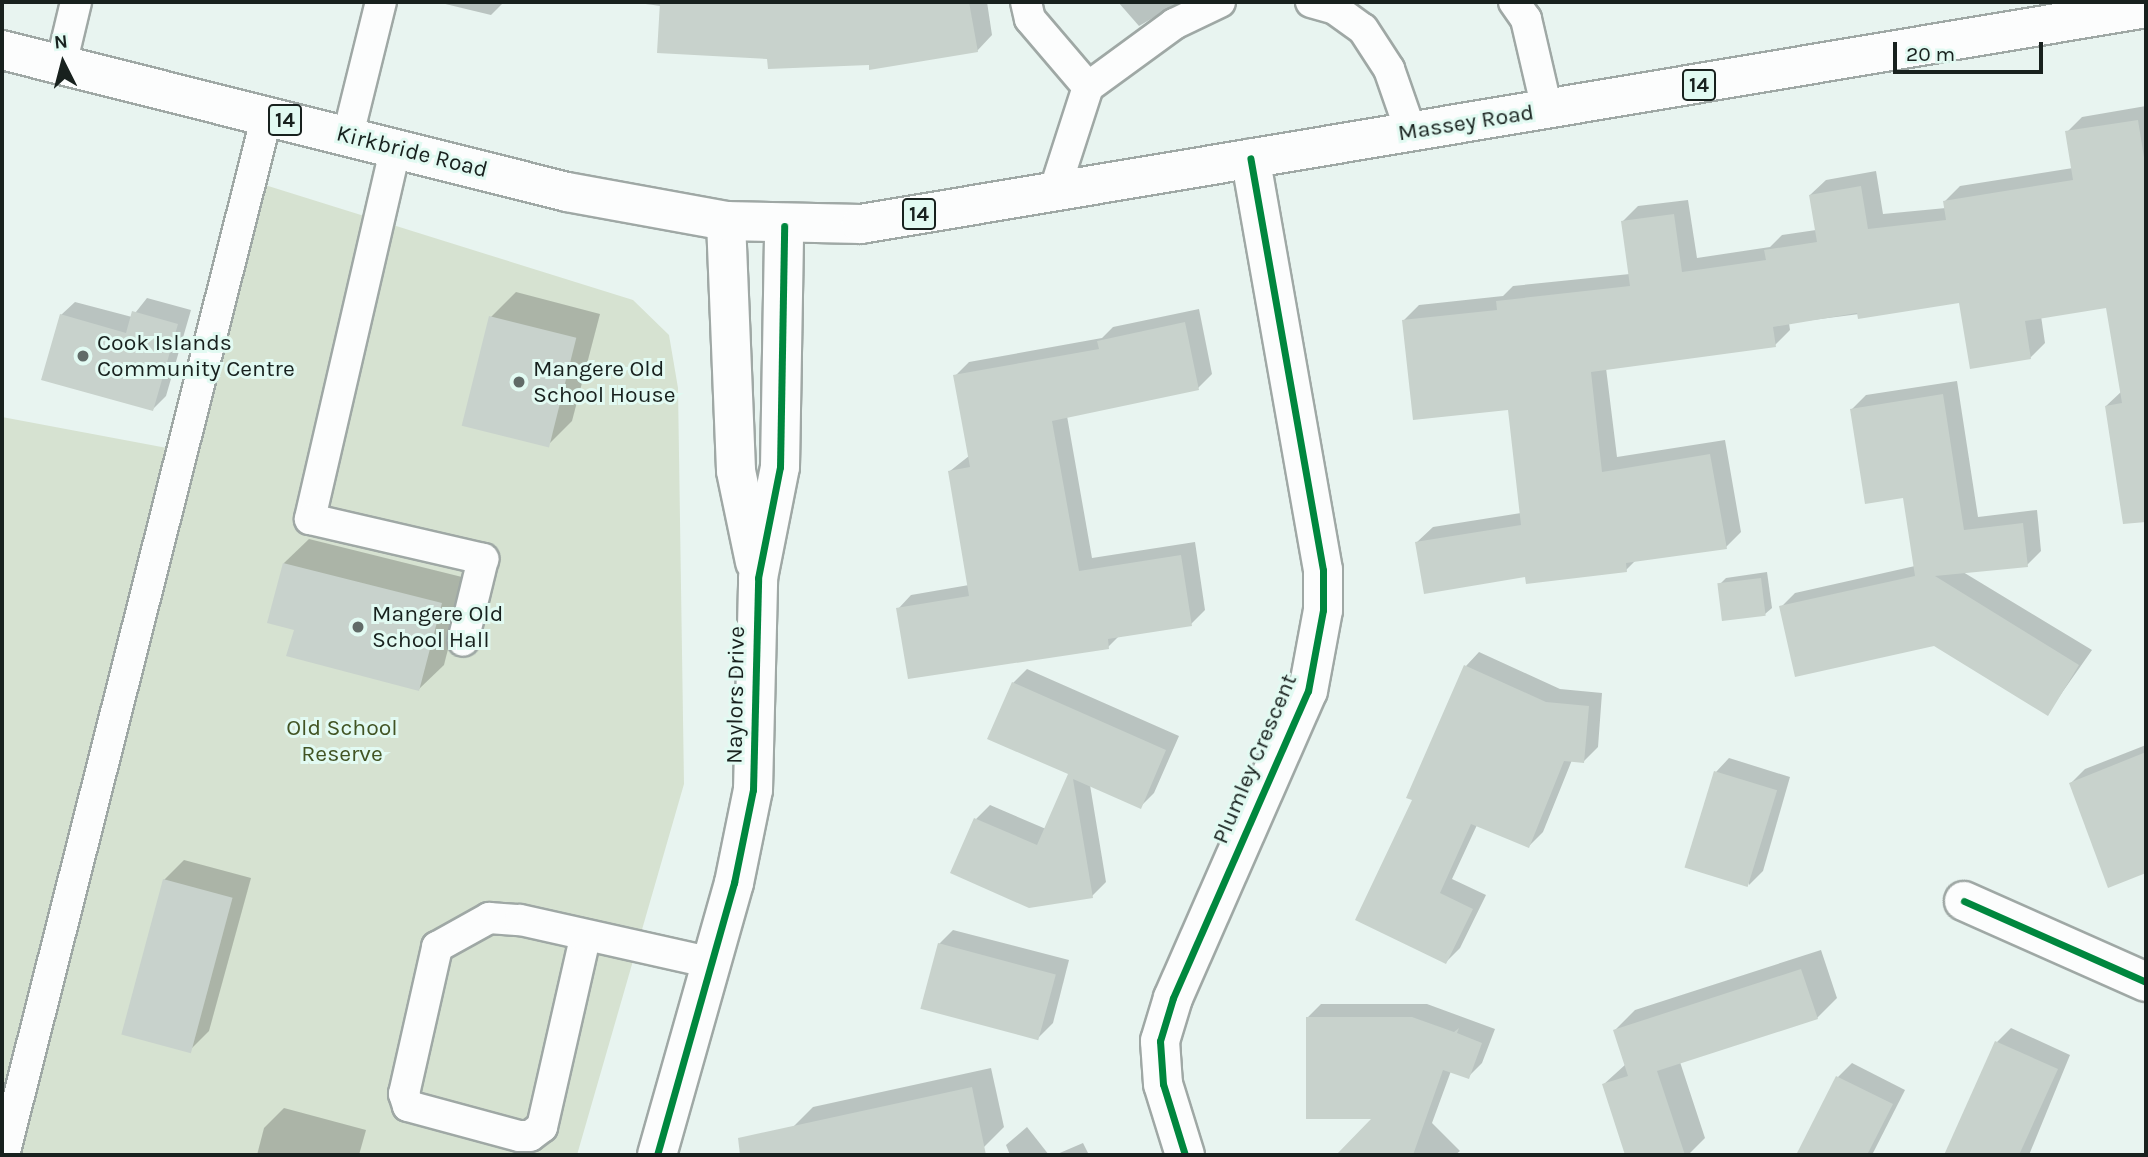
<!DOCTYPE html>
<style>
body{margin:0}
#map{position:relative;width:2148px;height:1157px;overflow:hidden;background:#e8f4f0;font-family:Karla,sans-serif}
div>[style]{position:absolute}
[style*='--x']{left:calc(var(--x)*1px);top:calc(var(--y)*1px);width:calc(var(--w)*1px);rotate:calc(var(--a)*1deg)}
.green>*{inset:0;background:#d6e2d1}
.shadow>*{inset:0;background:#0003}
.building>*{inset:0;background:#c8d2cc;transform-origin:0 0}
.roads{filter:drop-shadow(2px 0 #9fa8a5) drop-shadow(-2px 0 #9fa8a5) drop-shadow(0 2px #9fa8a5) drop-shadow(0 -2px #9fa8a5)}
.service>*{height:30px;margin:-15px;padding:0 15px;transform-origin:15px;border-radius:15px;background:#fcfdfd}
.minor>*{height:38px;margin:-19px;padding:0 19px;transform-origin:19px;border-radius:19px;background:#fcfdfd}
.primary>*{height:38px;margin:-19px;padding:0 19px;transform-origin:19px;border-radius:19px;background:#fcfdfd}
.cycleway>*{height:7px;margin:-3.5px;padding:0 3.5px;transform-origin:3.5px;border-radius:3.5px;background:#00873e}
.dots>*{width:19px;height:19px;translate:-50% -50%;box-sizing:border-box;border:4px solid #e2faf2;border-radius:50%}
span{translate:-50% -50%;white-space:nowrap;text-align:center;line-height:1.15;-webkit-text-stroke:6px #e2faf2;paint-order:stroke}
.shield-label span{padding:2px 5px;background:#e2faf2;border:2px solid;border-radius:5px;-webkit-text-stroke-width:0}
.shield-label{font-size:21px;color:#18211e;font-weight:700}
.street-label{font-size:23px;color:#18211e}
.poi-label{font-size:23px;color:#18211e}
.left{translate:0 -50%;text-align:left}
.park-label{font-size:23px;color:#425424}
.frame{position:absolute;inset:0;border:4px solid #18211e;pointer-events:none}
.north{position:absolute;left:28px;top:28px;width:70px;height:70px;-webkit-text-stroke:5px #e2faf2;paint-order:stroke;rotate:354deg;font-size:19px;font-weight:700;line-height:28px;text-align:center;color:#18211e}
.north::after{content:'';display:block;margin:auto;width:24px;height:32px;background:#18211e;clip-path:polygon(50% 0,100% 100%,50% 72%,0 100%)}
.scale{position:absolute;left:1893px;top:42px;width:150px;height:32px;box-sizing:border-box;border:4px solid #18211e;border-top:0;padding-left:9px;font-size:21px;line-height:24px;white-space:nowrap;color:#18211e;-webkit-text-stroke:5px #e2faf2;paint-order:stroke}
</style>
<div id="map">
<div class="green">
<div style="clip-path:polygon(265px 185px,633px 300px,669px 335px,678px 388px,684px 784px,577px 1155px,2px 1155px,2px 417px,167px 448px)"></div>
</div>
<div class="shadow">
<div style="clip-path:polygon(437px 2px,504px 2px,491px 15px)"></div>
<div style="clip-path:polygon(630px 2px,987px 2px,992px 35px,977px 51px,870px 64px,769px 58px,661px 6px)"></div>
<div style="clip-path:polygon(1118px 2px,1180px 2px,1139px 26px)"></div>
<div style="clip-path:polygon(2146px 106px,2146px 462px,2116px 467px,2106px 406px,2122px 391px,2107px 306px,2041px 316px,2045px 343px,2030px 358px,1961px 301px,1789px 323px,1790px 330px,1775px 345px,1606px 368px,1617px 457px,1725px 440px,1741px 532px,1726px 547px,1637px 559px,1626px 570px,1526px 575px,1417px 542px,1433px 527px,1521px 513px,1510px 408px,1404px 320px,1419px 305px,1503px 296px,1513px 286px,1630px 274px,1622px 222px,1638px 206px,1688px 200px,1697px 258px,1770px 247px,1782px 235px,1816px 230px,1810px 195px,1826px 180px,1876px 171px,1883px 214px,1946px 208px,1945px 201px,1960px 186px,2073px 168px,2067px 132px,2082px 117px)"></div>
<div style="clip-path:polygon(516px 292px,600px 314px,572px 421px,547px 446px,491px 317px)"></div>
<div style="clip-path:polygon(147px 298px,191px 310px,166px 396px,152px 410px,61px 315px,75px 302px,132px 317px)"></div>
<div style="clip-path:polygon(1199px 309px,1212px 374px,1198px 388px,1067px 416px,1092px 558px,1195px 542px,1205px 610px,1191px 624px,1120px 635px,1108px 647px,898px 609px,911px 595px,969px 585px,950px 471px,969px 456px,955px 376px,969px 362px,1102px 338px,1113px 327px)"></div>
<div style="clip-path:polygon(1957px 381px,1978px 517px,2037px 510px,2041px 551px,2027px 565px,1963px 572px,2092px 650px,2047px 714px,1934px 644px,1781px 607px,1795px 593px,1915px 566px,1904px 496px,1852px 409px,1866px 395px)"></div>
<div style="clip-path:polygon(309px 539px,466px 578px,444px 665px,419px 689px,296px 629px,284px 563px)"></div>
<div style="clip-path:polygon(1767px 572px,1772px 608px,1765px 614px,1719px 585px,1726px 578px)"></div>
<div style="clip-path:polygon(1479px 652px,1560px 689px,1602px 693px,1598px 747px,1584px 761px,1572px 760px,1543px 832px,1529px 846px,1477px 825px,1452px 879px,1486px 895px,1460px 948px,1446px 962px,1414px 799px,1408px 797px,1466px 666px)"></div>
<div style="clip-path:polygon(1027px 669px,1179px 736px,1154px 793px,1140px 807px,1090px 785px,1106px 882px,1092px 896px,952px 872px,976px 819px,990px 805px,1046px 829px,1071px 773px,1013px 683px)"></div>
<div style="clip-path:polygon(2146px 745px,2146px 871px,2109px 885px,2071px 783px,2085px 769px)"></div>
<div style="clip-path:polygon(1729px 758px,1790px 777px,1763px 871px,1749px 885px,1716px 772px)"></div>
<div style="clip-path:polygon(184px 860px,251px 878px,209px 1031px,189px 1051px,164px 880px)"></div>
<div style="clip-path:polygon(953px 930px,1069px 960px,1053px 1023px,1039px 1037px,939px 944px)"></div>
<div style="clip-path:polygon(1821px 950px,1837px 998px,1817px 1018px,1680px 1062px,1705px 1138px,1688px 1155px,1627px 1155px,1604px 1084px,1626px 1064px,1615px 1030px,1635px 1010px)"></div>
<div style="clip-path:polygon(1321px 1004px,1427px 1004px,1495px 1029px,1482px 1063px,1468px 1077px,1451px 1071px,1432px 1123px,1460px 1151px,1455px 1155px,1339px 1155px,1375px 1117px,1307px 1018px)"></div>
<div style="clip-path:polygon(2011px 1028px,2070px 1055px,2029px 1155px,1952px 1155px,1952px 1142px,1997px 1042px)"></div>
<div style="clip-path:polygon(1852px 1063px,1905px 1090px,1872px 1155px,1798px 1155px,1838px 1077px)"></div>
<div style="clip-path:polygon(991px 1068px,1004px 1127px,984px 1147px,946px 1155px,799px 1155px,793px 1127px,813px 1107px)"></div>
<div style="clip-path:polygon(284px 1108px,366px 1130px,359px 1155px,257px 1155px,264px 1128px)"></div>
<div style="clip-path:polygon(1027px 1127px,1049px 1155px,1010px 1155px,1006px 1145px)"></div>
<div style="clip-path:polygon(1083px 1143px,1089px 1155px,1055px 1155px)"></div>
</div>
<div class="building">
<div style="clip-path:polygon(660px 2px,969px 2px,978px 52px,869px 70px,869px 65px,768px 69px,767px 59px,657px 53px)"></div>
<div style="clip-path:polygon(2138px 120px,2146px 170px,2146px 522px,2123px 524px,2105px 406px,2122px 403px,2106px 308px,2025px 321px,2031px 359px,1970px 369px,1959px 303px,1858px 319px,1857px 313px,1773px 327px,1776px 347px,1591px 372px,1602px 472px,1710px 454px,1727px 549px,1626px 563px,1627px 572px,1526px 584px,1525px 577px,1424px 594px,1415px 542px,1521px 525px,1508px 410px,1413px 420px,1402px 320px,1497px 310px,1496px 301px,1630px 286px,1621px 221px,1674px 214px,1682px 272px,1766px 260px,1764px 250px,1817px 242px,1809px 195px,1861px 186px,1868px 229px,1946px 220px,1943px 201px,2073px 180px,2065px 131px)"></div>
<div style="clip-path:polygon(132px 311px,178px 324px,153px 411px,41px 380px,60px 314px,126px 333px)"></div>
<div style="left:489px;top:316px;width:90px;height:113px;rotate:14deg"></div>
<div style="clip-path:polygon(1185px 322px,1199px 390px,1052px 421px,1079px 571px,1181px 555px,1192px 626px,1108px 639px,1109px 649px,908px 679px,896px 608px,969px 596px,948px 471px,970px 467px,953px 375px,1099px 349px,1097px 341px)"></div>
<div style="clip-path:polygon(1943px 394px,1964px 530px,2023px 523px,2028px 567px,1935px 576px,2079px 665px,2048px 716px,1934px 646px,1795px 677px,1779px 606px,1915px 576px,1903px 498px,1865px 504px,1850px 409px)"></div>
<div style="clip-path:polygon(283px 563px,442px 603px,419px 691px,286px 656px,294px 630px,267px 623px)"></div>
<div style="left:1761px;top:578px;width:38px;height:44px;rotate:83deg"></div>
<div style="clip-path:polygon(1464px 665px,1546px 702px,1589px 706px,1584px 763px,1564px 761px,1529px 848px,1471px 824px,1440px 893px,1473px 909px,1446px 964px,1355px 920px,1412px 800px,1406px 798px)"></div>
<div style="clip-path:polygon(1012px 682px,1166px 750px,1141px 809px,1073px 779px,1093px 898px,1029px 908px,950px 873px,974px 818px,1037px 845px,1068px 774px,987px 739px)"></div>
<div style="clip-path:polygon(2146px 752px,2146px 873px,2108px 888px,2069px 783px)"></div>
<div style="left:1714px;top:771px;width:66px;height:101px;rotate:17deg"></div>
<div style="left:163px;top:879px;width:72px;height:161px;rotate:15deg"></div>
<div style="left:938px;top:943px;width:122px;height:68px;rotate:15deg"></div>
<div style="clip-path:polygon(1801px 969px,1818px 1019px,1657px 1071px,1685px 1155px,1625px 1155px,1602px 1084px,1628px 1076px,1613px 1030px)"></div>
<div style="clip-path:polygon(1306px 1017px,1412px 1017px,1454px 1032px,1459px 1028px,1457px 1033px,1482px 1043px,1469px 1079px,1443px 1070px,1413px 1155px,1336px 1155px,1371px 1119px,1306px 1119px)"></div>
<div style="clip-path:polygon(1995px 1041px,2058px 1069px,2019px 1155px,1944px 1155px)"></div>
<div style="clip-path:polygon(1836px 1076px,1893px 1104px,1867px 1155px,1796px 1155px)"></div>
<div style="clip-path:polygon(972px 1087px,986px 1155px,740px 1155px,738px 1138px)"></div>
</div>
<div class="roads">
<div class="service">
<div style="--x:1026;--y:2;--w:17;--a:77"></div>
<div style="--x:1030;--y:19;--w:89;--a:49.5"></div>
<div style="--x:1311;--y:2;--w:25;--a:16"></div>
<div style="--x:1335;--y:9;--w:34;--a:36"></div>
<div style="--x:1363;--y:29;--w:48;--a:57"></div>
<div style="--x:1389;--y:69;--w:67;--a:70.8"></div>
<div style="--x:1514;--y:2;--w:21;--a:55"></div>
<div style="--x:1526;--y:19;--w:92;--a:76.9"></div>
<div style="--x:61;--y:65;--w:65;--a:-76.6"></div>
<div style="--x:348;--y:135;--w:137;--a:-76.1"></div>
<div style="--x:396;--y:146;--w:383;--a:103"></div>
<div style="--x:310;--y:519;--w:178;--a:13"></div>
<div style="--x:483;--y:559;--w:84;--a:103.7"></div>
<div style="--x:1054;--y:192;--w:110;--a:-72.1"></div>
<div style="--x:1088;--y:87;--w:107;--a:-36.2"></div>
<div style="--x:1174;--y:24;--w:51;--a:-25.6"></div>
<div style="--x:585;--y:938;--w:194;--a:102.8"></div>
<div style="--x:542;--y:1127;--w:15;--a:143"></div>
<div style="--x:530;--y:1136;--w:11;--a:180"></div>
<div style="--x:519;--y:1136;--w:115;--a:-164.9"></div>
<div style="--x:408;--y:1106;--w:13;--a:-108"></div>
<div style="--x:404;--y:1094;--w:151;--a:-77.3"></div>
<div style="--x:437;--y:947;--w:60;--a:-29.1"></div>
<div style="--x:489;--y:918;--w:31;--a:4"></div>
<div style="--x:520;--y:920;--w:197;--a:12.6"></div>
<div style="--x:4;--y:1155;--w:1072;--a:-75.8"></div>
</div>
<div class="minor">
<div style="--x:726;--y:221;--w:250;--a:87.7"></div>
<div style="--x:736;--y:471;--w:93;--a:78.2"></div>
<div style="--x:1964;--y:901;--w:199;--a:24"></div>
<div style="--x:657;--y:1155;--w:283;--a:-74.2"></div>
<div style="--x:734;--y:883;--w:95;--a:-78.5"></div>
<div style="--x:753;--y:790;--w:212;--a:-88.6"></div>
<div style="--x:758;--y:578;--w:113;--a:-78.8"></div>
<div style="--x:780;--y:467;--w:241;--a:-89"></div>
<div style="--x:1185;--y:1155;--w:74;--a:-107.2"></div>
<div style="--x:1163;--y:1084;--w:43;--a:-94"></div>
<div style="--x:1160;--y:1041;--w:45;--a:-73.2"></div>
<div style="--x:1173;--y:998;--w:335;--a:-66.3"></div>
<div style="--x:1308;--y:691;--w:82;--a:-79.5"></div>
<div style="--x:1323;--y:610;--w:40;--a:-90"></div>
<div style="--x:1323;--y:570;--w:418;--a:-100"></div>
</div>
<div class="primary">
<div style="--x:2;--y:50;--w:583;--a:14.11"></div>
<div style="--x:567;--y:192;--w:162;--a:10.3"></div>
<div style="--x:726;--y:221;--w:135;--a:1.3"></div>
<div style="--x:861;--y:224;--w:1303;--a:-9.54"></div>
</div>
</div>
<div class="cycleway">
<div style="--x:1964;--y:901;--w:199;--a:24"></div>
<div style="--x:657;--y:1155;--w:283;--a:-74.2"></div>
<div style="--x:734;--y:883;--w:95;--a:-78.5"></div>
<div style="--x:753;--y:790;--w:212;--a:-88.6"></div>
<div style="--x:758;--y:578;--w:113;--a:-78.8"></div>
<div style="--x:780;--y:467;--w:241;--a:-89"></div>
<div style="--x:1185;--y:1155;--w:74;--a:-107.2"></div>
<div style="--x:1163;--y:1084;--w:43;--a:-94"></div>
<div style="--x:1160;--y:1041;--w:45;--a:-73.2"></div>
<div style="--x:1173;--y:998;--w:335;--a:-66.3"></div>
<div style="--x:1308;--y:691;--w:82;--a:-79.5"></div>
<div style="--x:1323;--y:610;--w:40;--a:-90"></div>
<div style="--x:1323;--y:570;--w:418;--a:-100"></div>
</div>
<div class="dots">
<div style="left:83px;top:356px;background:#616b68"></div>
<div style="left:519px;top:382px;background:#616b68"></div>
<div style="left:358px;top:627px;background:#616b68"></div>
</div>
<div class="shield-label">
<span style="left:1699px;top:85px">14</span>
<span style="left:285px;top:120px">14</span>
<span style="left:919px;top:214px">14</span>
</div>
<div class="street-label">
<span style="left:1466px;top:123px;rotate:-9deg">Massey Road</span>
<span style="left:412px;top:152px;rotate:14deg">Kirkbride Road</span>
<span style="left:736px;top:695px;rotate:-89deg">Naylors Drive</span>
<span style="left:1255px;top:759px;rotate:-67deg">Plumley Crescent</span>
</div>
<div class="poi-label">
<span class="left" style="left:97px;top:356px">Cook Islands<br>Community Centre</span>
<span class="left" style="left:533px;top:382px">Mangere Old<br>School House</span>
<span class="left" style="left:372px;top:627px">Mangere Old<br>School Hall</span>
</div>
<div class="park-label">
<span style="left:342px;top:741px">Old School<br>Reserve</span>
</div>
<div class="frame"></div>
<div class="north">N</div>
<div class="scale">20 m</div>
</div>
